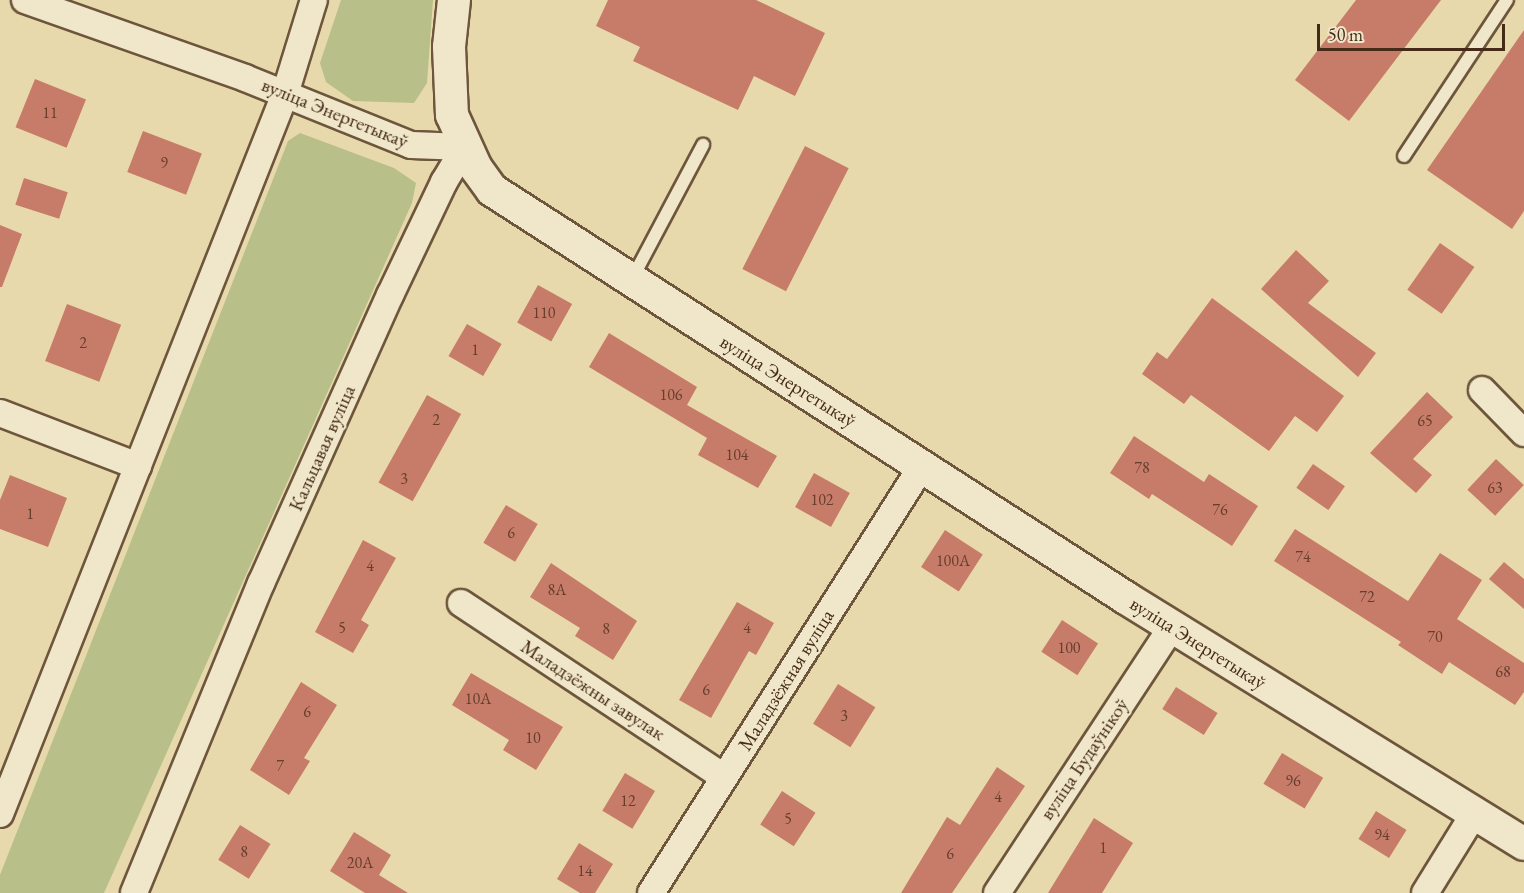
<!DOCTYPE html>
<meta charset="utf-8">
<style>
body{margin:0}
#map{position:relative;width:1524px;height:893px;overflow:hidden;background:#e8d9ac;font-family:"EB Garamond",serif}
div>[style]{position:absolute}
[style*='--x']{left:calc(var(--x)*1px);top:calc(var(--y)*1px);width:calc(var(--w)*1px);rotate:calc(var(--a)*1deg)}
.green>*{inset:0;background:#b8bf88}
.building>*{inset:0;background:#c77b69;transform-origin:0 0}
.roads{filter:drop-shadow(2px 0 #6d563c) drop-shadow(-2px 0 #6d563c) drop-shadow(0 2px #6d563c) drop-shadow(0 -2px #6d563c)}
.service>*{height:12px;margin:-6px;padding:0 6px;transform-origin:6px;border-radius:6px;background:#f0e6c9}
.minor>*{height:26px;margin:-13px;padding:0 13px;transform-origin:13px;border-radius:13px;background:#f0e6c9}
.tertiary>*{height:32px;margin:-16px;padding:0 16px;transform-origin:16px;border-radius:16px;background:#f0e6c9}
span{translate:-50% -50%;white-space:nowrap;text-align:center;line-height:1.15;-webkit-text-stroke:4.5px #f0e6c9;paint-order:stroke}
.number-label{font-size:16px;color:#653e2c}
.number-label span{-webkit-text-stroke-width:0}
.street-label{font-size:20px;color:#442a17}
.scale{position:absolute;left:1317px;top:24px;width:188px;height:27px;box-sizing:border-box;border:3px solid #442a17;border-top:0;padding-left:8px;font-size:18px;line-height:21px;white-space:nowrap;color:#442a17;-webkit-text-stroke:4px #f0e6c9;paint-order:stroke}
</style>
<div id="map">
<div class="green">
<div style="clip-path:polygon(341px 0,433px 0,427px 83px,414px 103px,353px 101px,326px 82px,320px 63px)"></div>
<div style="clip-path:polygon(300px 133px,394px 168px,416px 183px,412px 203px,104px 893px,0 893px,0 875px,288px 141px)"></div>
</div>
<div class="building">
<div style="clip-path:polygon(608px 0,756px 0,825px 33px,795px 96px,754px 76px,738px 110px,633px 61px,640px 47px,596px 26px)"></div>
<div style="clip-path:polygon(1356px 0,1441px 0,1349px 121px,1295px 80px)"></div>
<div style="clip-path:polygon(1524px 30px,1524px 211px,1512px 229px,1427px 170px)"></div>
<div style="left:35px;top:79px;width:55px;height:52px;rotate:22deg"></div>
<div style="left:143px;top:131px;width:63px;height:44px;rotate:21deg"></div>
<div style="left:805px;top:146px;width:49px;height:138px;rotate:27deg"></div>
<div style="left:24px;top:178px;width:46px;height:28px;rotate:18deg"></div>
<div style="clip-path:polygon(0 225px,22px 234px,2px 287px,0 287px)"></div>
<div style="left:1440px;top:243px;width:42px;height:57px;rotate:35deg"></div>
<div style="clip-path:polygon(1296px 250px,1329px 281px,1308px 303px,1376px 353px,1358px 377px,1261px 289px)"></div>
<div style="left:538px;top:285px;width:39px;height:43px;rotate:29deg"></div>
<div style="clip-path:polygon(1212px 298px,1344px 396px,1317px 432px,1295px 416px,1269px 451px,1191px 395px,1184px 404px,1142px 374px,1157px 352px,1167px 359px)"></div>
<div style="left:67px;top:304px;width:58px;height:61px;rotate:21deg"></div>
<div style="left:467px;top:324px;width:40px;height:37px;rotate:30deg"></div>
<div style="clip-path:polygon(609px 333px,697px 387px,687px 405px,777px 456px,758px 488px,698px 455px,707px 438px,589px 367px)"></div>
<div style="clip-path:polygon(1427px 392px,1453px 417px,1413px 459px,1432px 475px,1416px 493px,1370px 453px)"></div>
<div style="left:427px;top:395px;width:39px;height:100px;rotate:29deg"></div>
<div style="clip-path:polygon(1134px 436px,1204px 482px,1209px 474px,1258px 506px,1232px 546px,1152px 494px,1149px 499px,1110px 473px)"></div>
<div style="left:1496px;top:459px;width:38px;height:42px;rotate:43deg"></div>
<div style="left:1313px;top:464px;width:39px;height:29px;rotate:35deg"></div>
<div style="left:814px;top:473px;width:41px;height:39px;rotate:29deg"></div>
<div style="clip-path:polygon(10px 475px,67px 498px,48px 547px,0 529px,0 500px)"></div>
<div style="left:506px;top:505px;width:37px;height:44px;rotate:31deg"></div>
<div style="clip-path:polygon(1295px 529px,1408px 601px,1440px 553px,1482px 580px,1457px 619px,1524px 663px,1524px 692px,1515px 705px,1449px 662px,1442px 674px,1398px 645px,1401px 642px,1274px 561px)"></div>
<div style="left:945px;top:530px;width:45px;height:44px;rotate:33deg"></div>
<div style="clip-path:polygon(363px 540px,396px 558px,361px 620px,369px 625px,353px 653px,315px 632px)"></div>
<div style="clip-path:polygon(1504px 562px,1524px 579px,1524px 609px,1489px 579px)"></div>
<div style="clip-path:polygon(551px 563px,637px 621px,613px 660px,575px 636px,580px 628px,530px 597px)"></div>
<div style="clip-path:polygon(737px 602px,774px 623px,756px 655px,749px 651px,711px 718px,679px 700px)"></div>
<div style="left:1062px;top:620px;width:43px;height:38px;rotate:33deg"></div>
<div style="clip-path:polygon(471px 673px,563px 727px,536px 770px,503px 750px,509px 740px,452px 705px)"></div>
<div style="clip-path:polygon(301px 682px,337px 705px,304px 758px,310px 761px,289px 795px,250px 770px)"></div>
<div style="left:838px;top:684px;width:44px;height:47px;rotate:32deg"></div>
<div style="left:1176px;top:687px;width:49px;height:26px;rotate:32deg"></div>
<div style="left:1282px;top:753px;width:48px;height:36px;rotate:31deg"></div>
<div style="clip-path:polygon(997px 767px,1025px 786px,952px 893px,901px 893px,947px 817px,960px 825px)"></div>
<div style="left:625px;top:773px;width:35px;height:44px;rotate:31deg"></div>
<div style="left:782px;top:791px;width:40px;height:40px;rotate:33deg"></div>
<div style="left:1376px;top:811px;width:36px;height:33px;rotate:32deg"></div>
<div style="clip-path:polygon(1094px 818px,1133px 843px,1102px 893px,1048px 893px)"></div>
<div style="left:240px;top:825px;width:36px;height:41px;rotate:32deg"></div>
<div style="clip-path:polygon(354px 832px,391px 855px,379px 875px,408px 893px,365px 893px,330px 871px)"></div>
<div style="clip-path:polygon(579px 843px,613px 864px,595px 893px,580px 893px,557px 879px)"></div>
</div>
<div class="roads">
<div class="service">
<div style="--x:1404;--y:156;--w:187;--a:-56.6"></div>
<div style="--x:632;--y:279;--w:152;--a:-62.1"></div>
</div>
<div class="minor">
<div style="--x:25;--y:0;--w:233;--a:19.5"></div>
<div style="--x:245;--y:78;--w:179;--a:22"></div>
<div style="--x:411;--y:145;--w:54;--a:2.1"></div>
<div style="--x:465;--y:147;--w:41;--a:121"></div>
<div style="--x:444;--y:182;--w:125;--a:115.5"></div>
<div style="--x:390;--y:295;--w:316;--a:114.1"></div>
<div style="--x:261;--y:583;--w:335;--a:112.3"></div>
<div style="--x:1482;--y:390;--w:60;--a:45.7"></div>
<div style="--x:0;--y:413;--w:148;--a:21"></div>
<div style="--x:461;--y:603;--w:315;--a:33.5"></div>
<div style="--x:0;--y:814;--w:774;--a:-68.4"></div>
<div style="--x:285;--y:94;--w:98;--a:-72.9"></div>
<div style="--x:651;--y:893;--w:506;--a:-57.6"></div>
<div style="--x:997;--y:893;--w:318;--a:-56.7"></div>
<div style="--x:1425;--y:893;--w:93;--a:-58.2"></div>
</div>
<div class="tertiary">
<div style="--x:454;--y:0;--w:47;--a:96.1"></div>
<div style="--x:449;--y:47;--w:68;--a:87.5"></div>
<div style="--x:452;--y:115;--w:58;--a:65.6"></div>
<div style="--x:476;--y:168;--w:27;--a:54"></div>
<div style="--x:492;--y:190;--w:754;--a:32.76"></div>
<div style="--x:1126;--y:598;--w:468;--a:31.7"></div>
</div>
</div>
<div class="number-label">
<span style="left:50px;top:113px">11</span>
<span style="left:164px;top:163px">9</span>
<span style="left:544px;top:313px">110</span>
<span style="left:83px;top:343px">2</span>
<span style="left:475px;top:350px">1</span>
<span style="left:671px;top:395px">106</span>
<span style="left:436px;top:420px">2</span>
<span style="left:1425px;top:421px">65</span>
<span style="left:737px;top:455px">104</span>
<span style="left:1142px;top:468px">78</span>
<span style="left:404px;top:479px">3</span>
<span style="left:1495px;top:488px">63</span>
<span style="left:822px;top:500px">102</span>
<span style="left:1220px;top:510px">76</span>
<span style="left:30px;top:514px">1</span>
<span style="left:511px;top:533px">6</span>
<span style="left:1303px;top:557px">74</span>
<span style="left:953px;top:561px">100А</span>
<span style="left:370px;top:566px">4</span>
<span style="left:557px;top:590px">8А</span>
<span style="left:1367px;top:597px">72</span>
<span style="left:342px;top:628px">5</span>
<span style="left:747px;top:628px">4</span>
<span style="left:606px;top:629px">8</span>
<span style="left:1435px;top:637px">70</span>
<span style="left:1069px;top:648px">100</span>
<span style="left:1503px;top:672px">68</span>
<span style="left:706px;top:690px">6</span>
<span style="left:478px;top:699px">10А</span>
<span style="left:307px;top:712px">6</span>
<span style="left:844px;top:716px">3</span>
<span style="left:533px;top:738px">10</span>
<span style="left:280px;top:766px">7</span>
<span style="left:1293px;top:781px">96</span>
<span style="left:998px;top:797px">4</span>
<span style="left:628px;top:801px">12</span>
<span style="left:788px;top:819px">5</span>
<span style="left:1382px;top:835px">94</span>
<span style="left:1103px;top:848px">1</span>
<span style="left:244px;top:852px">8</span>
<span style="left:950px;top:854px">6</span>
<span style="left:360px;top:863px">20А</span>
<span style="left:585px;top:871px">14</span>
</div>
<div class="street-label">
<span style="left:335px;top:113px;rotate:22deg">вуліца Энергетыкаў</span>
<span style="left:788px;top:381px;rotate:32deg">вуліца Энергетыкаў</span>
<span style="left:322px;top:448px;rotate:-66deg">Кальцавая вуліца</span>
<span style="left:1198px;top:643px;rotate:32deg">вуліца Энергетыкаў</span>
<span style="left:786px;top:680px;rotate:-58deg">Маладзёжная вуліца</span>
<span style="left:593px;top:690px;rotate:33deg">Маладзёжны завулак</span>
<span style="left:1084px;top:759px;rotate:-56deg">вуліца Будаўнікоў</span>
</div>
<div class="scale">50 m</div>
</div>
